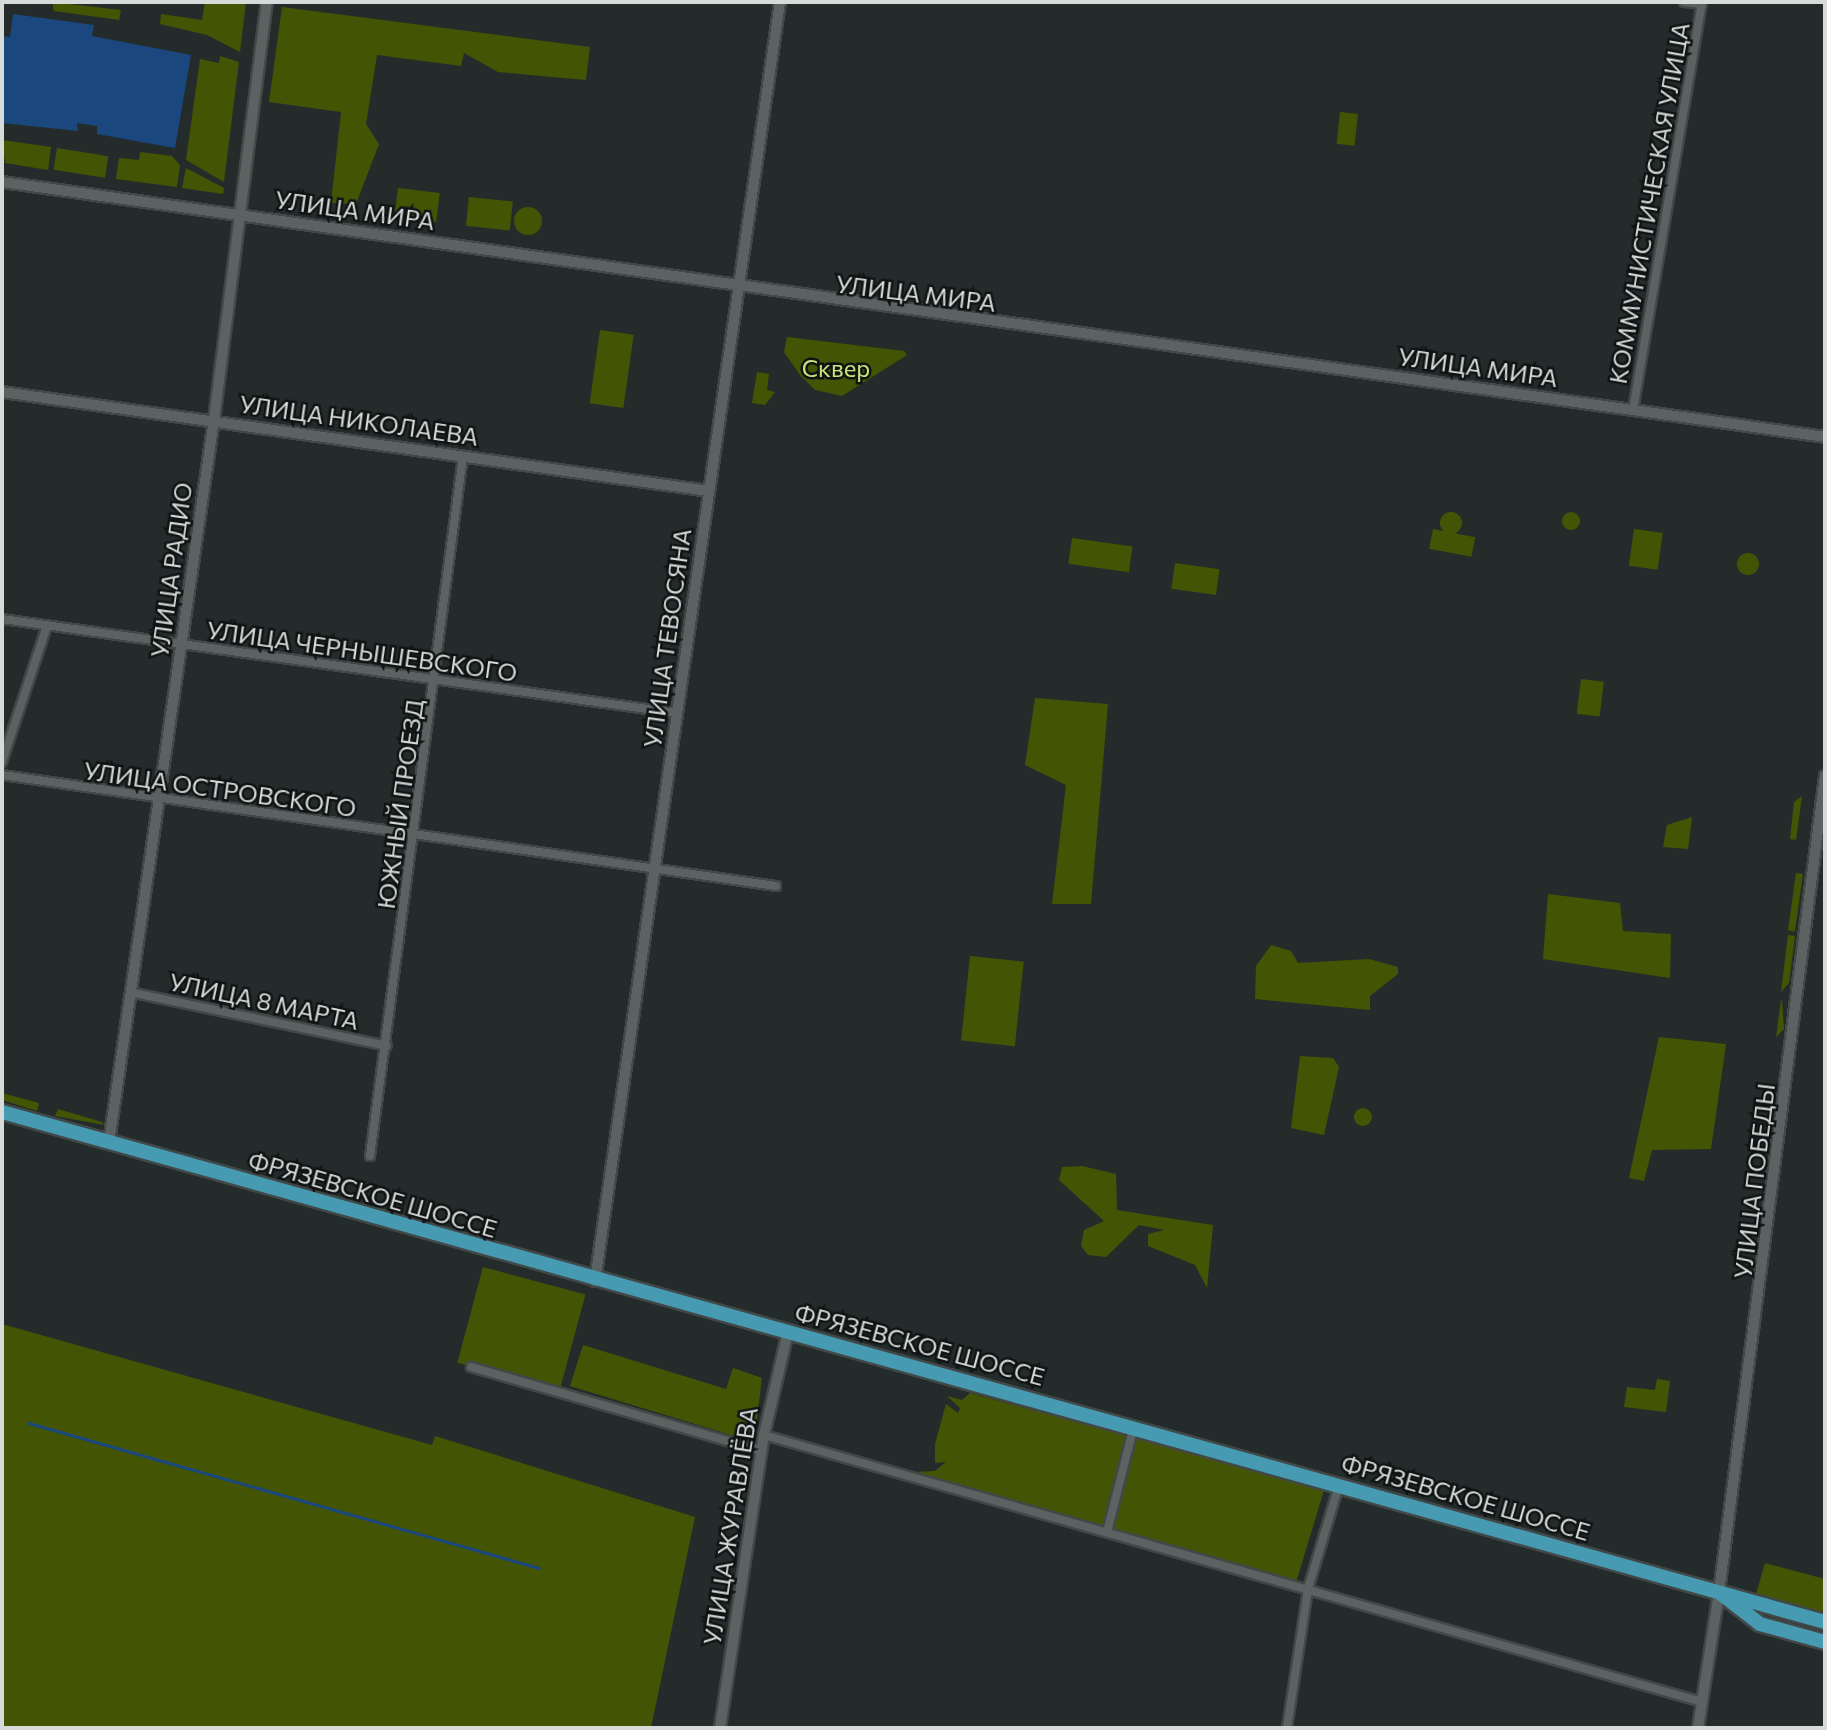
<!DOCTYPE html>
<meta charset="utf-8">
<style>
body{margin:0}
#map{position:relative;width:1827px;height:1730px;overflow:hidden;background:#242c2b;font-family:Commissioner,sans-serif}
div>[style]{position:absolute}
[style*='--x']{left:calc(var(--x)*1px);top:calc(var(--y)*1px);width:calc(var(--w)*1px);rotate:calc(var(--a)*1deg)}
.green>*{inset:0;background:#445405;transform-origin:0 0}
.round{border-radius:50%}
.water>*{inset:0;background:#19477e}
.stream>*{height:2.5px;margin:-1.25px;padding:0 1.25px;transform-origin:1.25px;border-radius:1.25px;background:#19477e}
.roads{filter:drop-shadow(2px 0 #414847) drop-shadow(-2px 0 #414847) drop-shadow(0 2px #414847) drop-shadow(0 -2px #414847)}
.minor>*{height:8px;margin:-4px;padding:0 4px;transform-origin:4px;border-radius:4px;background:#5b6362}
.tertiary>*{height:10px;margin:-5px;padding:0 5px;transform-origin:5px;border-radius:5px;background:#5b6362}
.secondary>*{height:10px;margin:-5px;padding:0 5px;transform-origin:5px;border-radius:5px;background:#5b6362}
.trunk>*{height:14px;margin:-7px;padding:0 7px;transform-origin:7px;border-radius:7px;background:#469ab2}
span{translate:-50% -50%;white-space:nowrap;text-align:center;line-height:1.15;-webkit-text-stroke:5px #101313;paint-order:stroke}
.street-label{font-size:24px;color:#d6dbda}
.park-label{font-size:24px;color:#c7e47c}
.frame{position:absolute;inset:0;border:4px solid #d6dbda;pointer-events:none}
</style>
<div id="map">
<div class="green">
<div style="clip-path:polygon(52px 2px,121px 10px,119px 20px,54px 11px)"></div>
<div style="clip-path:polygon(205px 2px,246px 2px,240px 52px,207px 35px,160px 24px,161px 14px,202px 20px)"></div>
<div style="clip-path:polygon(282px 7px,590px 47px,586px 80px,498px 72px,464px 53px,461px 66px,377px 55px,366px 124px,379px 144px,356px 204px,331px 203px,341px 112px,269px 102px)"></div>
<div style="clip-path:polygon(220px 56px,239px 62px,224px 182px,186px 160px,200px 59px,219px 63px)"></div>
<div style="left:1340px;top:112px;width:18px;height:32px;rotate:6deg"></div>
<div style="clip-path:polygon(2px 140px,51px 147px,48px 170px,5px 163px)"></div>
<div style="left:57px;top:148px;width:52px;height:22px;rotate:9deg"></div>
<div style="clip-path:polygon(140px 152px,172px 156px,180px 165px,177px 187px,116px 179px,119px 158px,139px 160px)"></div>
<div style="clip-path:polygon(186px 168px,224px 188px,223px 194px,182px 188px)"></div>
<div style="left:398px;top:188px;width:42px;height:29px;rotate:7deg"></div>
<div style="left:469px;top:197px;width:44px;height:29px;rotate:6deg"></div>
<div class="round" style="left:514px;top:207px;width:28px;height:28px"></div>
<div style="left:600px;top:330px;width:34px;height:74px;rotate:8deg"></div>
<div style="clip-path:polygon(787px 337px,904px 351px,907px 355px,842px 396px,815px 390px,800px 375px,784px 352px)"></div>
<div style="clip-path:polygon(757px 372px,769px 374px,767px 390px,775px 392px,765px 405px,752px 403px)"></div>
<div class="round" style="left:1562px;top:512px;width:18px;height:18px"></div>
<div class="round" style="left:1440px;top:512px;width:22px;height:22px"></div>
<div style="left:1433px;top:529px;width:43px;height:20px;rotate:11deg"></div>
<div style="left:1634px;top:529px;width:29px;height:37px;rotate:8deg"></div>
<div style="left:1072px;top:538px;width:61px;height:26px;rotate:8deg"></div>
<div class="round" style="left:1737px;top:553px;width:22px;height:22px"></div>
<div style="left:1175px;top:563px;width:45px;height:26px;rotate:8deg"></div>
<div style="left:1581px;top:679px;width:23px;height:35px;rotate:7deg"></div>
<div style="clip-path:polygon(1035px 698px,1108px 704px,1091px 904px,1052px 904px,1066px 785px,1025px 765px)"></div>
<div style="clip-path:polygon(1802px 796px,1796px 840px,1790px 839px,1794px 802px)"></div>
<div style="clip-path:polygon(1692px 817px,1688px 849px,1663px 847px,1667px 825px)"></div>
<div style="left:1796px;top:873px;width:7px;height:58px;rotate:8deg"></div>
<div style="clip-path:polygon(1548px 894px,1620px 903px,1623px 931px,1671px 934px,1670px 978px,1543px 959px)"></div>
<div style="clip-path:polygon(1788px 935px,1795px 936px,1789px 983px,1781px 992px)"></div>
<div style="clip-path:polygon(1271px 945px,1291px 951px,1298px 963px,1369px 959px,1398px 967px,1398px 974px,1370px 996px,1370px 1010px,1255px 999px,1256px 966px)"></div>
<div style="left:970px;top:956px;width:54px;height:85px;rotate:6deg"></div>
<div style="clip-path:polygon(1782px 1000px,1784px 1029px,1776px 1037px,1781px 1000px)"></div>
<div style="clip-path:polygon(1659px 1037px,1726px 1044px,1711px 1149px,1652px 1150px,1644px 1181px,1629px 1178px)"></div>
<div style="clip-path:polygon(1300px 1056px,1333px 1058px,1339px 1067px,1324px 1135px,1291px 1128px)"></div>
<div style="clip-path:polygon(2px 1093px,39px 1103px,37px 1111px,2px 1100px)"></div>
<div class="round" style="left:1354px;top:1108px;width:18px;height:18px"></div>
<div style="clip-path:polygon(58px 1109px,102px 1122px,104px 1125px,55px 1116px)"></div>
<div style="clip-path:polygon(1082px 1166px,1116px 1174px,1117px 1210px,1213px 1225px,1207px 1288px,1195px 1265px,1148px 1246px,1148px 1234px,1164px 1230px,1139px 1225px,1106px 1257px,1088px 1255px,1081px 1246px,1084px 1230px,1104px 1221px,1059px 1180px,1062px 1167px)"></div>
<div style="left:483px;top:1267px;width:106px;height:99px;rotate:15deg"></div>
<div style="clip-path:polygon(2px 1324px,432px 1445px,435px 1436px,695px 1517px,651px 1728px,2px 1728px)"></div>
<div style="clip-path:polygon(583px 1345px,726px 1389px,733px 1368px,762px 1378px,754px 1442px,570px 1386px)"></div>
<div style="clip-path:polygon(1657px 1379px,1670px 1381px,1666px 1412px,1624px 1407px,1627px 1387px,1655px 1390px)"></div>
<div style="clip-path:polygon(970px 1393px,1324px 1490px,1295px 1586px,915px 1472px,935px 1471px,946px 1462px,935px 1463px,935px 1444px,946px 1404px,958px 1413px,960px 1408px,947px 1396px,962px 1400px)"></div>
<div style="clip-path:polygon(1765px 1563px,1825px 1579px,1825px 1613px,1756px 1594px)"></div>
</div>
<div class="water">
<div style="clip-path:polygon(13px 14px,94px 25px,92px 36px,191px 55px,175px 148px,97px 134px,97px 126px,77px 123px,78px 131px,2px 123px,2px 36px,10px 37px)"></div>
</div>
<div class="stream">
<div style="--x:29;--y:1423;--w:530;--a:15.87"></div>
</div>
<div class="roads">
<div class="minor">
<div style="--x:1684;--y:2;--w:18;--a:6"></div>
<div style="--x:1633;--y:410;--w:414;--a:-80.4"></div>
<div style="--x:2;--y:619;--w:681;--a:7.94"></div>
<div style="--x:2;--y:762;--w:143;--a:-71.7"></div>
<div style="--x:2;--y:775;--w:782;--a:8.16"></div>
<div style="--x:134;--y:993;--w:258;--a:11.8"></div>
<div style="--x:370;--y:1156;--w:706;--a:-82.43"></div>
<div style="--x:471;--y:1367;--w:303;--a:16.1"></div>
<div style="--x:764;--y:1435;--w:975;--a:15.89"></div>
<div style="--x:1107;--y:1532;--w:109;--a:-75.7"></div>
<div style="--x:1287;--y:1728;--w:141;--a:-81.4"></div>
<div style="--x:1308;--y:1589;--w:109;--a:-73.4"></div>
</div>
<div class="tertiary">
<div style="--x:720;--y:1728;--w:296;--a:-81.5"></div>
<div style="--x:764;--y:1435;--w:106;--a:-76.9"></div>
<div style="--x:1698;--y:1728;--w:138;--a:-81.2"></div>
</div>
<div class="secondary">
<div style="--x:2;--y:182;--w:1841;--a:7.96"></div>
<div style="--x:2;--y:392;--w:714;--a:7.97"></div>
<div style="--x:109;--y:1142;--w:730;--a:-81.73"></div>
<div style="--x:214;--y:420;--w:421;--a:-82.8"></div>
<div style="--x:595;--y:1281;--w:1292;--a:-81.77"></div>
<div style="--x:1719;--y:1592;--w:823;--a:-82.6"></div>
</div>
<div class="trunk">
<div style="--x:2;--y:1112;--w:1893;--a:15.63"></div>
<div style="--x:1720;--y:1593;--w:51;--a:37.8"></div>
<div style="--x:1760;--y:1624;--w:67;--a:15.5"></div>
</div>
</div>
<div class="street-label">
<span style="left:1649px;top:203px;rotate:-80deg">КОММУНИСТИЧЕСКАЯ УЛИЦА</span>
<span style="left:355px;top:210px;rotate:8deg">УЛИЦА МИРА</span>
<span style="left:916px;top:293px;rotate:7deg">УЛИЦА МИРА</span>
<span style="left:1478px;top:367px;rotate:8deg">УЛИЦА МИРА</span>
<span style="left:359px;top:420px;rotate:8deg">УЛИЦА НИКОЛАЕВА</span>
<span style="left:171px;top:570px;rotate:-82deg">УЛИЦА РАДИО</span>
<span style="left:667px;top:638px;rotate:-82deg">УЛИЦА ТЕВОСЯНА</span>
<span style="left:362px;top:651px;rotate:8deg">УЛИЦА ЧЕРНЫШЕВСКОГО</span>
<span style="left:220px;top:789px;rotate:8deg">УЛИЦА ОСТРОВСКОГО</span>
<span style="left:400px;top:804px;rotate:-82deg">ЮЖНЫЙ ПРОЕЗД</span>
<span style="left:264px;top:1001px;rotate:12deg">УЛИЦА 8 МАРТА</span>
<span style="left:1754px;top:1181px;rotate:-83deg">УЛИЦА ПОБЕДЫ</span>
<span style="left:373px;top:1194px;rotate:16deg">ФРЯЗЕВСКОЕ ШОССЕ</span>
<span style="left:920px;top:1344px;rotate:15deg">ФРЯЗЕВСКОЕ ШОССЕ</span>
<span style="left:1466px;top:1497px;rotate:16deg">ФРЯЗЕВСКОЕ ШОССЕ</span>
<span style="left:730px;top:1526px;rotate:-81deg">УЛИЦА ЖУРАВЛЁВА</span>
</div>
<div class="park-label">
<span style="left:836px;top:368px">Сквер</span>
</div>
<div class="frame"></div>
</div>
